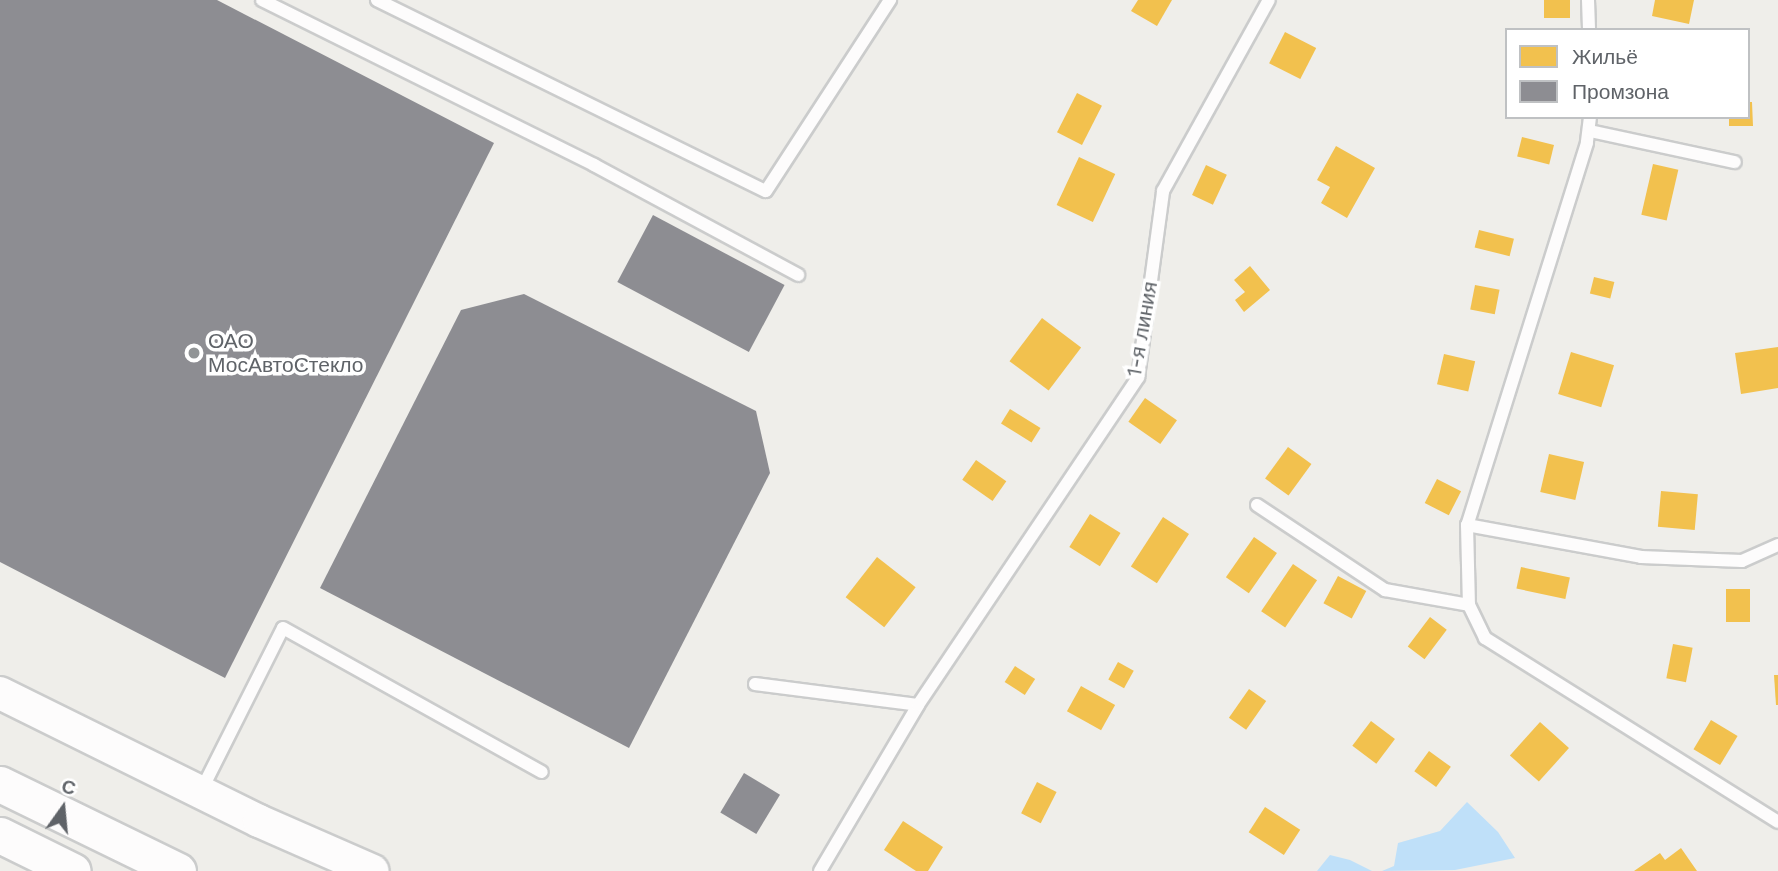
<!DOCTYPE html>
<meta charset="utf-8">
<style>
body{margin:0}
#map{position:relative;width:1778px;height:871px;overflow:hidden;background:#efeeea;font-family:"Work Sans",sans-serif}
div>[style]{position:absolute}
[style*='--x']{left:calc(var(--x)*1px);top:calc(var(--y)*1px);width:calc(var(--w)*1px);rotate:calc(var(--a)*1deg)}
.water>*{inset:0;background:#bfe0f9}
.homes>*{inset:0;background:#f2c14e;transform-origin:0 0}
.industry>*{inset:0;background:#8d8d92;transform-origin:0 0}
.roads{filter:drop-shadow(2px 0 #cbcccc) drop-shadow(-2px 0 #cbcccc) drop-shadow(0 2px #cbcccc) drop-shadow(0 -2px #cbcccc)}
.service>*{height:12px;margin:-6px;padding:0 6px;transform-origin:6px;border-radius:6px;background:#fdfcfc}
.tertiary>*{height:32px;margin:-16px;padding:0 16px;transform-origin:16px;border-radius:16px;background:#fdfcfc}
.secondary>*{height:35px;margin:-17.5px;padding:0 17.5px;transform-origin:17.5px;border-radius:17.5px;background:#fdfcfc}
.dots>*{width:19px;height:19px;translate:-50% -50%;box-sizing:border-box;border:4px solid #fff;border-radius:50%}
span{translate:-50% -50%;white-space:nowrap;text-align:center;line-height:1.15;-webkit-text-stroke:7px #fff;paint-order:stroke}
.street-label{font-size:21px;color:#5f6368}
.poi-label{font-size:21px;color:#5f6368}
.left{translate:0 -50%;text-align:left}
.legend{position:absolute;left:1505px;top:28px;width:245px;height:91px;box-sizing:border-box;background:#fff;border:2px solid #bfc1c3;margin:0;padding:9px 12px;list-style:none;font-size:21px;color:#5f6368}
.legend li{display:flex;align-items:center;gap:14px;height:35px}
.legend b{width:35px;border:2px solid #bfc1c3}
.north{position:absolute;left:28px;top:773px;width:70px;height:70px;-webkit-text-stroke:5px #fff;paint-order:stroke;rotate:15deg;font-size:19px;font-weight:700;line-height:28px;text-align:center;color:#5f6368}
.north::after{content:'';display:block;margin:auto;width:24px;height:32px;background:#5f6368;clip-path:polygon(50% 0,100% 100%,50% 72%,0 100%)}
</style>
<div id="map">
<div class="water">
<div style="clip-path:polygon(1467px 802px,1498px 832px,1515px 858px,1455px 870px,1382px 871px,1394px 866px,1398px 843px,1440px 831px)"></div>
<div style="clip-path:polygon(1330px 855px,1350px 860px,1372px 871px,1317px 871px)"></div>
</div>
<div class="homes">
<div style="clip-path:polygon(1138px 0,1172px 0,1157px 26px,1131px 11px)"></div>
<div style="left:1544px;top:0;width:26px;height:18px"></div>
<div style="clip-path:polygon(1655px 0,1694px 0,1689px 24px,1652px 16px)"></div>
<div style="left:1285px;top:32px;width:35px;height:35px;rotate:27deg"></div>
<div style="left:1077px;top:93px;width:28px;height:44px;rotate:27deg"></div>
<div style="clip-path:polygon(1748px 102px,1752px 102px,1753px 126px,1729px 126px,1729px 117px,1748px 117px)"></div>
<div style="left:1522px;top:137px;width:33px;height:20px;rotate:14deg"></div>
<div style="clip-path:polygon(1336px 146px,1375px 168px,1347px 218px,1321px 203px,1330px 187px,1317px 180px)"></div>
<div style="left:1079px;top:157px;width:40px;height:53px;rotate:25deg"></div>
<div style="left:1653px;top:164px;width:26px;height:52px;rotate:13deg"></div>
<div style="left:1206px;top:165px;width:23px;height:33px;rotate:25deg"></div>
<div style="left:1479px;top:230px;width:36px;height:18px;rotate:14deg"></div>
<div style="clip-path:polygon(1250px 266px,1270px 290px,1244px 312px,1235px 300px,1245px 292px,1234px 280px)"></div>
<div style="left:1594px;top:277px;width:21px;height:17px;rotate:14deg"></div>
<div style="left:1475px;top:285px;width:25px;height:25px;rotate:11deg"></div>
<div style="left:1042px;top:318px;width:49px;height:54px;rotate:37deg"></div>
<div style="clip-path:polygon(1778px 347px,1778px 388px,1741px 394px,1735px 353px)"></div>
<div style="left:1571px;top:352px;width:45px;height:44px;rotate:17deg"></div>
<div style="left:1444px;top:354px;width:32px;height:31px;rotate:13deg"></div>
<div style="left:1145px;top:398px;width:39px;height:29px;rotate:35deg"></div>
<div style="left:1010px;top:409px;width:36px;height:17px;rotate:32deg"></div>
<div style="left:1288px;top:447px;width:29px;height:39px;rotate:36deg"></div>
<div style="left:1549px;top:454px;width:36px;height:39px;rotate:13deg"></div>
<div style="left:976px;top:460px;width:37px;height:24px;rotate:35deg"></div>
<div style="left:1437px;top:479px;width:27px;height:27px;rotate:27deg"></div>
<div style="left:1661px;top:491px;width:37px;height:36px;rotate:5deg"></div>
<div style="left:1090px;top:514px;width:36px;height:39px;rotate:32deg"></div>
<div style="left:1163px;top:517px;width:31px;height:59px;rotate:33deg"></div>
<div style="left:1254px;top:537px;width:28px;height:49px;rotate:35deg"></div>
<div style="left:877px;top:557px;width:49px;height:51px;rotate:38deg"></div>
<div style="left:1293px;top:564px;width:29px;height:57px;rotate:34deg"></div>
<div style="left:1521px;top:567px;width:50px;height:22px;rotate:12deg"></div>
<div style="left:1338px;top:576px;width:32px;height:31px;rotate:28deg"></div>
<div style="left:1726px;top:589px;width:24px;height:33px"></div>
<div style="left:1430px;top:617px;width:21px;height:37px;rotate:37deg"></div>
<div style="left:1673px;top:644px;width:20px;height:35px;rotate:11deg"></div>
<div style="left:1118px;top:662px;width:18px;height:20px;rotate:29deg"></div>
<div style="left:1015px;top:666px;width:24px;height:19px;rotate:33deg"></div>
<div style="clip-path:polygon(1774px 675px,1778px 675px,1778px 705px,1776px 705px)"></div>
<div style="left:1081px;top:686px;width:39px;height:29px;rotate:29deg"></div>
<div style="left:1249px;top:689px;width:21px;height:35px;rotate:35deg"></div>
<div style="left:1711px;top:720px;width:31px;height:34px;rotate:31deg"></div>
<div style="left:1371px;top:721px;width:30px;height:31px;rotate:37deg"></div>
<div style="left:1540px;top:722px;width:39px;height:45px;rotate:42deg"></div>
<div style="left:1429px;top:751px;width:27px;height:25px;rotate:36deg"></div>
<div style="left:1037px;top:782px;width:22px;height:35px;rotate:27deg"></div>
<div style="left:1265px;top:807px;width:42px;height:30px;rotate:33deg"></div>
<div style="clip-path:polygon(903px 821px,943px 847px,928px 871px,916px 871px,884px 850px)"></div>
<div style="clip-path:polygon(1681px 848px,1697px 871px,1634px 871px,1660px 853px,1665px 860px)"></div>
</div>
<div class="industry">
<div style="clip-path:polygon(0 0,217px 0,494px 143px,225px 678px,0 562px)"></div>
<div style="left:653px;top:215px;width:149px;height:76px;rotate:28deg"></div>
<div style="clip-path:polygon(524px 294px,756px 411px,770px 473px,629px 748px,320px 588px,461px 310px)"></div>
<div style="left:744px;top:773px;width:42px;height:46px;rotate:31deg"></div>
</div>
<div class="roads">
<div class="service">
<div style="--x:262;--y:0;--w:371;--a:26.4"></div>
<div style="--x:594;--y:165;--w:232;--a:28.3"></div>
<div style="--x:377;--y:0;--w:433;--a:26.2"></div>
<div style="--x:766;--y:191;--w:228;--a:-57"></div>
<div style="--x:1588;--y:0;--w:30;--a:88"></div>
<div style="--x:1590;--y:117;--w:26;--a:97"></div>
<div style="--x:1587;--y:143;--w:400;--a:107.4"></div>
<div style="--x:1467;--y:525;--w:80;--a:88.6"></div>
<div style="--x:1469;--y:605;--w:37;--a:64"></div>
<div style="--x:1485;--y:638;--w:346;--a:32.1"></div>
<div style="--x:1590;--y:131;--w:148;--a:12.1"></div>
<div style="--x:1257;--y:505;--w:154;--a:33.6"></div>
<div style="--x:1385;--y:590;--w:85;--a:10.1"></div>
<div style="--x:1467;--y:525;--w:177;--a:10.4"></div>
<div style="--x:1641;--y:557;--w:101;--a:2.3"></div>
<div style="--x:1742;--y:561;--w:39;--a:-24"></div>
<div style="--x:755;--y:684;--w:164;--a:7.3"></div>
<div style="--x:201;--y:791;--w:182;--a:-63.3"></div>
<div style="--x:283;--y:628;--w:296;--a:29.1"></div>
<div style="--x:820;--y:871;--w:193;--a:-59.4"></div>
<div style="--x:918;--y:705;--w:395;--a:-56.1"></div>
<div style="--x:1138;--y:377;--w:188;--a:-82.3"></div>
<div style="--x:1163;--y:191;--w:218;--a:-61"></div>
</div>
<div class="tertiary">
<div style="--x:0;--y:693;--w:289;--a:26.3"></div>
<div style="--x:259;--y:821;--w:124;--a:23.7"></div>
</div>
<div class="secondary">
<div style="--x:0;--y:784;--w:198;--a:26"></div>
<div style="--x:0;--y:835;--w:81;--a:26.3"></div>
</div>
</div>
<div class="dots">
<div style="left:194px;top:353px;background:#919496"></div>
</div>
<div class="street-label">
<span style="left:1142px;top:329px;rotate:-80deg">1-я линия</span>
</div>
<div class="poi-label">
<span class="left" style="left:208px;top:353px">ОАО<br>МосАвтоСтекло</span>
</div>
<ul class="legend">
<li><b style="height:19px;background:#f2c14e"></b>Жильё</li>
<li><b style="height:19px;background:#8d8d92"></b>Промзона</li>
</ul>
<div class="north">С</div>
</div>
